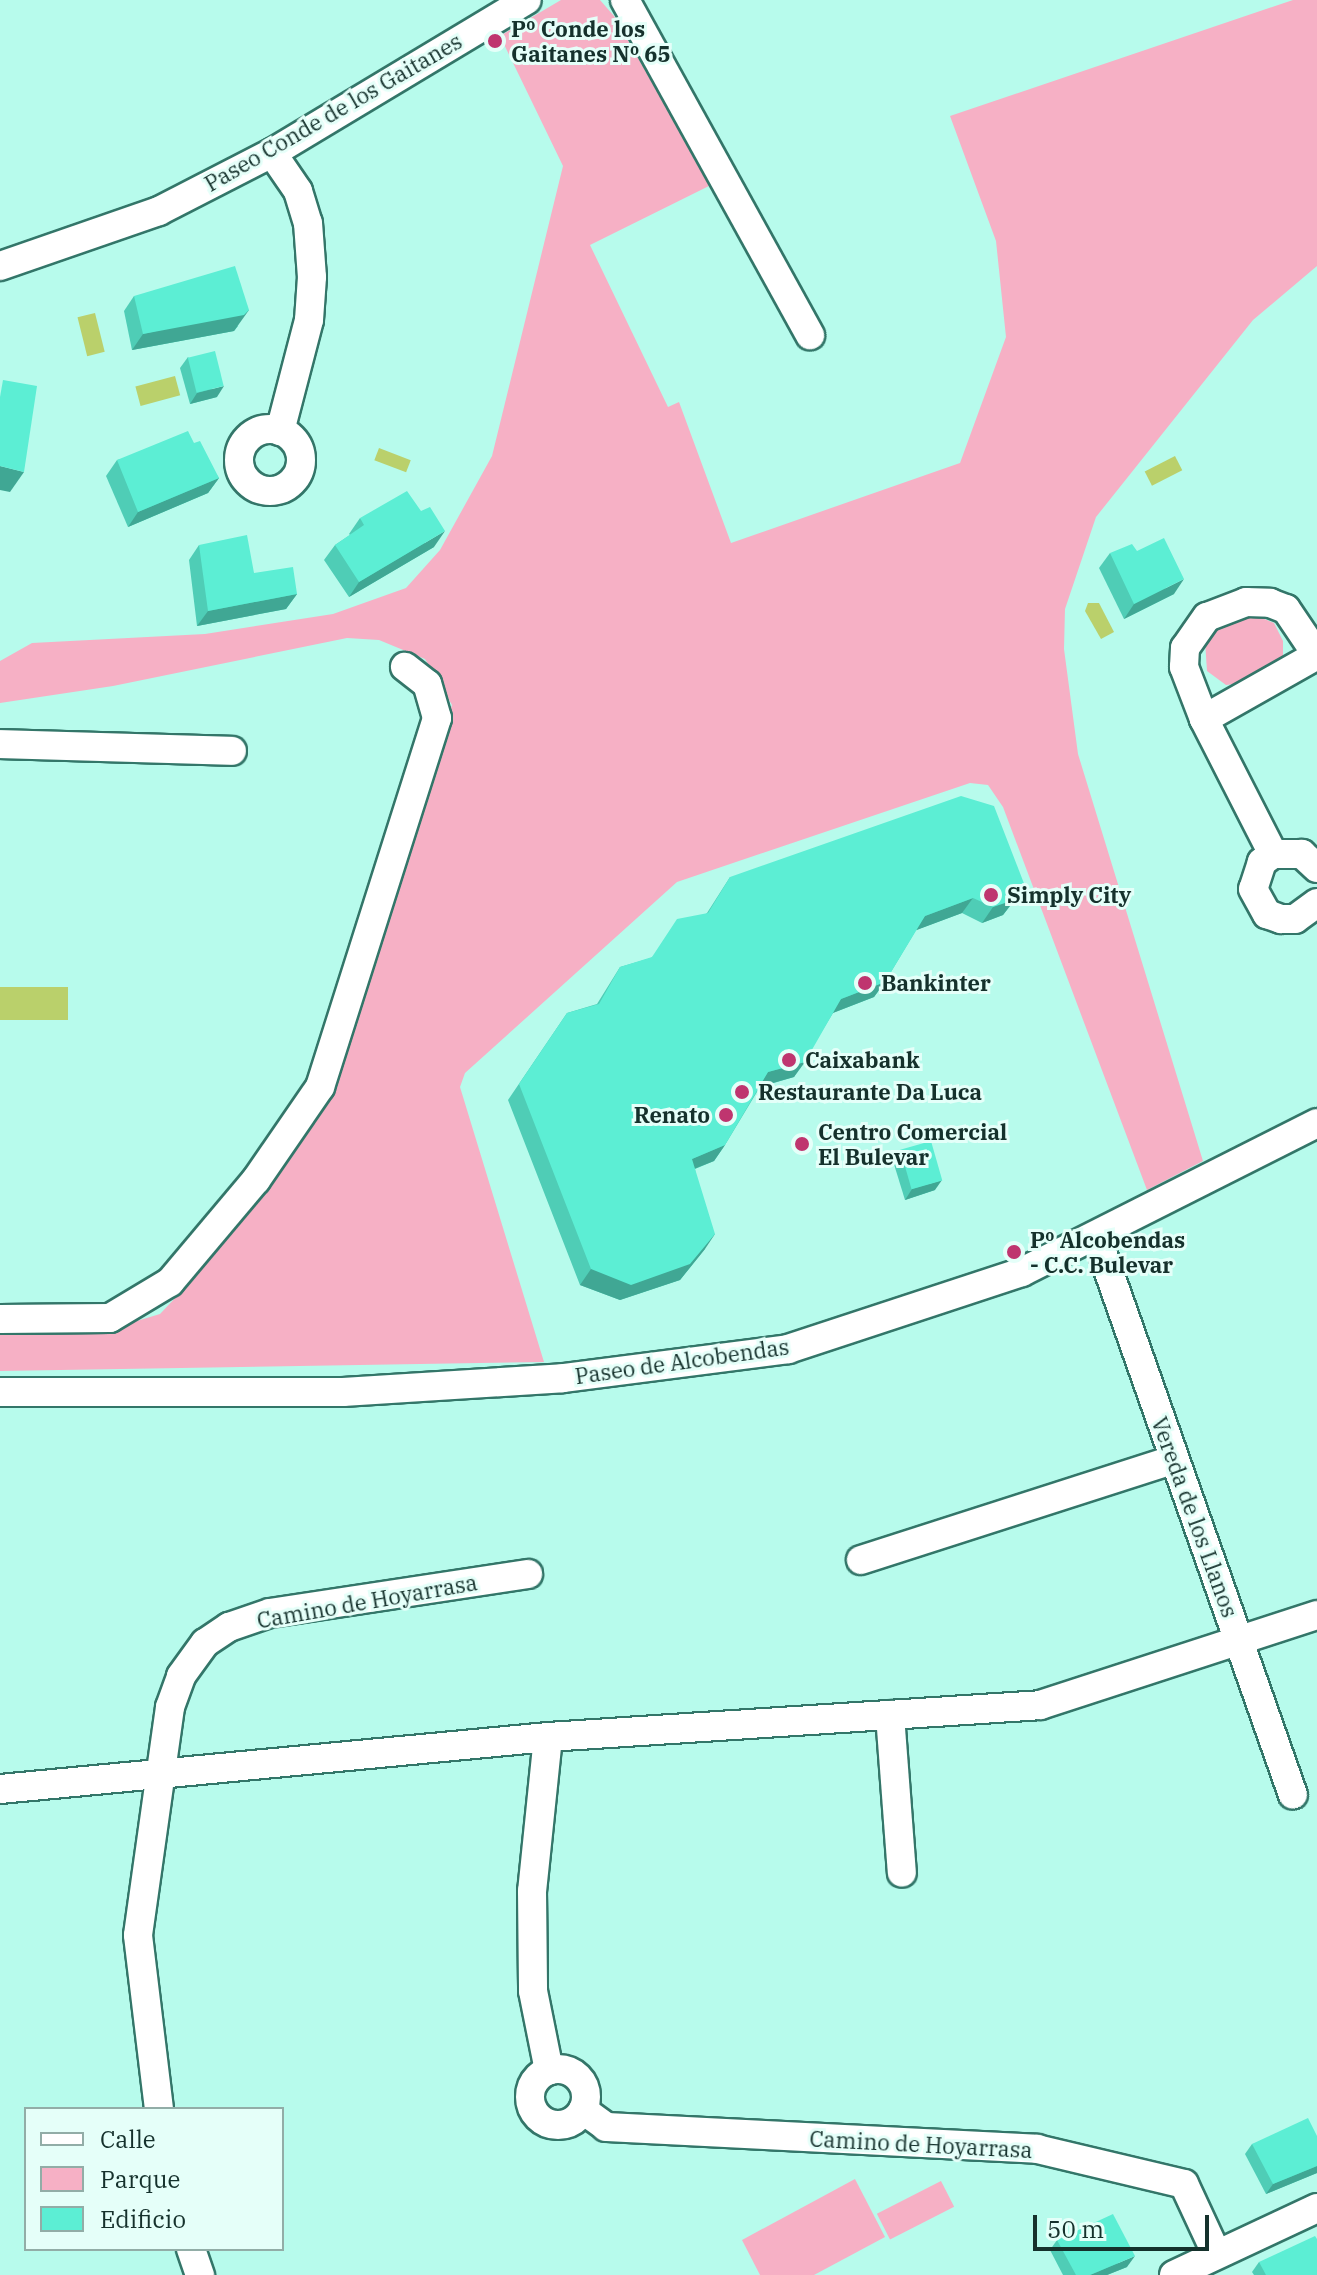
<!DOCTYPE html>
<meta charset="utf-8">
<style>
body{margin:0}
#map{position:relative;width:1317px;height:2275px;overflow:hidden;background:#b7fbec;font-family:"IBM Plex Serif",serif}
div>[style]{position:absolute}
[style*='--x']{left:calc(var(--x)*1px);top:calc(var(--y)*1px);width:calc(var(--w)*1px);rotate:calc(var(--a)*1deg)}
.green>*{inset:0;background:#f6b0c5;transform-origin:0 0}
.water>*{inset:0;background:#bad06b;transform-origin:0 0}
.roads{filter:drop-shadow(2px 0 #337669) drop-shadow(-2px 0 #337669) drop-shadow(0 2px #337669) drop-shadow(0 -2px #337669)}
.minor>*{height:28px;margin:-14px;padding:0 14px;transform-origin:14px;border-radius:14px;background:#fff}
.minor>.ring{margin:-14px;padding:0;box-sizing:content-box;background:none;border:28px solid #fff;border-radius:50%}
.wall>*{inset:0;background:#4fcdb6}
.shaded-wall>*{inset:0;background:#40a794}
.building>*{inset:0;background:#5ceed4;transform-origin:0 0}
.dots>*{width:22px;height:22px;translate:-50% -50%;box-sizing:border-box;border:4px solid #e5fff9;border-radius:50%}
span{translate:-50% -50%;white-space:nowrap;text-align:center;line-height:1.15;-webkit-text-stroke:6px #e5fff9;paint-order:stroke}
.poi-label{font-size:22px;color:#15312c;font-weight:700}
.left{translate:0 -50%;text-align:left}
.right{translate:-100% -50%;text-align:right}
.street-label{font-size:22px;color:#15312c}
.legend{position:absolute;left:24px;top:2107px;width:260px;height:144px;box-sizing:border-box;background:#e5fff9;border:2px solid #92ada7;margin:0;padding:10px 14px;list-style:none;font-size:24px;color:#15312c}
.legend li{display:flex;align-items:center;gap:16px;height:40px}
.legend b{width:40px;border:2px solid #92ada7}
.scale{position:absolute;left:1033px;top:2215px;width:176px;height:36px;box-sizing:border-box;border:4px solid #15312c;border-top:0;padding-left:10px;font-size:24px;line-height:28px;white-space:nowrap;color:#15312c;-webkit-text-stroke:6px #e5fff9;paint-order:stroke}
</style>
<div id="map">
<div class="green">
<div style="clip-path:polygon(561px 0,600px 0,614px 16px,711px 185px,590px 245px,668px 407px,679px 402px,731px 543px,960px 463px,1006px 337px,996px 241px,950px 116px,1293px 0,1317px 0,1317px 266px,1253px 320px,1096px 517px,1065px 609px,1064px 649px,1078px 754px,1203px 1161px,1147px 1190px,1003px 807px,988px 785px,970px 783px,677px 882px,465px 1073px,460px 1087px,544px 1362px,0 1371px,0 1333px,107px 1330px,160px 1314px,197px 1275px,328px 1093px,452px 705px,425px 659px,379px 640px,347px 638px,113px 686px,0 703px,0 661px,32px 643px,205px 634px,333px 614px,406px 588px,440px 550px,492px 456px,563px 166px,500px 36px)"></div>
<div style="clip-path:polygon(1253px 614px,1274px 623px,1283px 641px,1283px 657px,1253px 682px,1226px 685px,1207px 671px,1205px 641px,1215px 627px)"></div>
<div style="clip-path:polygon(855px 2179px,885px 2237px,814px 2275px,760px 2275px,742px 2240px)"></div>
<div style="left:941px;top:2181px;width:29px;height:72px;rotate:63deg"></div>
</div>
<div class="water">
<div style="left:95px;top:313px;width:40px;height:18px;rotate:76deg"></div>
<div style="left:175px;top:376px;width:20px;height:41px;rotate:75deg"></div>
<div style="left:379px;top:448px;width:34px;height:13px;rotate:21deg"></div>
<div style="left:1175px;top:456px;width:16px;height:34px;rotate:63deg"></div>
<div style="clip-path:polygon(1088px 603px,1099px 603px,1114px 632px,1101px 639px,1085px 611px)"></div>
<div style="left:0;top:987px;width:68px;height:33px"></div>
</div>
<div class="roads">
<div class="minor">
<div style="--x:625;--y:0;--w:383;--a:61.1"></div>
<div style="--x:272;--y:153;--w:46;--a:55.6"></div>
<div style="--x:298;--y:191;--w:34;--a:73"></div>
<div style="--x:308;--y:223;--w:54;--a:85.8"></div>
<div style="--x:312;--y:277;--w:43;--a:94"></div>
<div style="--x:309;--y:320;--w:115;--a:104.6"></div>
<div style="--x:0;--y:266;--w:168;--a:-19.1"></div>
<div style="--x:159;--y:211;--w:127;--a:-27.2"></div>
<div style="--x:272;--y:153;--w:297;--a:-31"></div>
<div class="ring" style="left:239px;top:429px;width:34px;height:34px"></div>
<div style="--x:1204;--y:719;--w:130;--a:-29.5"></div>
<div style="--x:0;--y:744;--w:232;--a:1.7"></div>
<div style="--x:1273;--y:854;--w:152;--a:-117.1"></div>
<div style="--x:1204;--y:719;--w:56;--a:-111"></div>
<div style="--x:1184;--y:667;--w:19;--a:-87"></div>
<div style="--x:1185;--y:648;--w:38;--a:-55"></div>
<div style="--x:1207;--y:617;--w:42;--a:-21"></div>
<div style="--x:1246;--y:602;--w:24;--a:2"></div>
<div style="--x:1270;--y:603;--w:17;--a:21"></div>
<div style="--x:1286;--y:609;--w:55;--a:56"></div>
<div style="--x:1317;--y:868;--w:21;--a:-137"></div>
<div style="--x:1302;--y:854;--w:29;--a:180"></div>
<div style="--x:1273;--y:854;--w:14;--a:144"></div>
<div style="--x:1262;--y:862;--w:28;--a:108"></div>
<div style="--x:1253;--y:889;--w:29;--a:61"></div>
<div style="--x:1267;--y:914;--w:15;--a:20"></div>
<div style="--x:1281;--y:919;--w:14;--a:0"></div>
<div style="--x:1295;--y:919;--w:27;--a:-36"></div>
<div style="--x:1097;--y:1238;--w:590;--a:70.61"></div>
<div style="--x:0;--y:1319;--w:110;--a:-0.5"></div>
<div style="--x:110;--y:1318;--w:70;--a:-31"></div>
<div style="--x:170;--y:1282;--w:133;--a:-49.9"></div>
<div style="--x:256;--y:1180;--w:113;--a:-55.5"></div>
<div style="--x:320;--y:1087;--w:387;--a:-72.4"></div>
<div style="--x:437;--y:718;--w:35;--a:-106"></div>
<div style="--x:427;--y:684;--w:28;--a:-142"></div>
<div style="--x:0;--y:1392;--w:343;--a:0"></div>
<div style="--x:343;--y:1392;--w:220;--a:-3.6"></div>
<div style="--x:563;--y:1378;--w:227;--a:-7.3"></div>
<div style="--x:788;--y:1349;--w:246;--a:-18.2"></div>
<div style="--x:1022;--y:1272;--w:330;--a:-26.8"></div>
<div style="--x:861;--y:1560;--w:327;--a:-17.8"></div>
<div style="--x:890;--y:1715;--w:158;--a:85.7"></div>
<div style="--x:548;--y:1737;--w:155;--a:95.9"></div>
<div style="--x:532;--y:1891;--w:100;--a:89.4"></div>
<div style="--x:533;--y:1991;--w:81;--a:78.6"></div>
<div style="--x:0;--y:1789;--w:550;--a:-5.42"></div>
<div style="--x:548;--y:1737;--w:493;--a:-3.7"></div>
<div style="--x:1040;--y:1705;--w:291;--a:-18"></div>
<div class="ring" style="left:530px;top:2069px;width:28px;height:28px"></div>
<div style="--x:159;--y:2109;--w:175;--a:-96.9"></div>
<div style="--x:138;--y:1935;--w:230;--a:-82"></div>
<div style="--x:170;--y:1707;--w:33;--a:-70"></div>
<div style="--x:181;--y:1676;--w:41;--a:-54"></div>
<div style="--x:205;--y:1643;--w:29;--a:-34"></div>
<div style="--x:229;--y:1627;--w:43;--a:-18.9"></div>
<div style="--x:270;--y:1613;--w:261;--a:-8.6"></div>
<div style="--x:583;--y:2110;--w:29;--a:36"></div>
<div style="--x:606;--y:2127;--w:432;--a:2.9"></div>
<div style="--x:1037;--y:2149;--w:151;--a:13.4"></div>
<div style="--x:1184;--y:2184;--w:76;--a:65.1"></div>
<div style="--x:191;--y:2249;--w:28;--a:71"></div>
<div style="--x:1174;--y:2275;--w:158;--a:-25.1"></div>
</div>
</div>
<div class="wall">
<div style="clip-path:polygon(134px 296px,238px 326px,234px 331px,132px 350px,124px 311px)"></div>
<div style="clip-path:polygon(188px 357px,217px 397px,190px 404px,180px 368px)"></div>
<div style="clip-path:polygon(194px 443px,219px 478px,208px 493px,128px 527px,106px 476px,117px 460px)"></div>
<div style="clip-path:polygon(360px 518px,434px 547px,349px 597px,324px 560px,335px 545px,350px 535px,349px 534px)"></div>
<div style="clip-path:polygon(199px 545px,254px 573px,297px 594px,286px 609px,197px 626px,189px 560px)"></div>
<div style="clip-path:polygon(1110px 553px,1174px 594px,1124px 619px,1099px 568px)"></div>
<div style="clip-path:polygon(730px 877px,1014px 901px,1003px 915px,982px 923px,962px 913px,916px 930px,885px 982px,874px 997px,833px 1013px,794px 1077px,760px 1087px,725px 1145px,714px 1161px,695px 1169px,705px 1249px,680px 1280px,620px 1300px,580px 1285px,508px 1100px,567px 1013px,597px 1004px,620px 967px,651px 958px,707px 913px)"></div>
<div style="clip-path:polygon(900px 1150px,935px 1190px,905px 1200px,893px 1161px)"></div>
<div style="clip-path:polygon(1317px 2136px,1317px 2173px,1266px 2194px,1245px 2154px,1252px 2144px)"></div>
<div style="clip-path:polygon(1057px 2240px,1127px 2267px,1107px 2275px,1063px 2275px,1050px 2250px)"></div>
<div style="clip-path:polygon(1259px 2262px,1317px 2275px,1254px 2275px,1252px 2272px)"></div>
</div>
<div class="shaded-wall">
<div style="clip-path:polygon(249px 310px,234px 331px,132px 350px,143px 334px)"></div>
<div style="clip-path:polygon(224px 386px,217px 397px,190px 404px,197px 393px)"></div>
<div style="clip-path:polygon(0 466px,24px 472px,10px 492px,0 490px)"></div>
<div style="clip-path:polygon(219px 478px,208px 493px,128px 527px,138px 512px)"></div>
<div style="clip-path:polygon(445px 531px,434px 547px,349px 597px,359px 582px)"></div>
<div style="clip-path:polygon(1184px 579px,1174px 594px,1124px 619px,1134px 604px)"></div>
<div style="clip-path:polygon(297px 594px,286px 609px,197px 626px,208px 611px)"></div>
<div style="clip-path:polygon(1025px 886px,1003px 915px,982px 923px,993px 907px)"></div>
<div style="clip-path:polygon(973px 898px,962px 913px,914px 931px,925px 916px)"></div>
<div style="clip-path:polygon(885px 982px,874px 997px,830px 1014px,841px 999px)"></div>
<div style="clip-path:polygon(805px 1062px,794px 1077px,758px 1087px,768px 1072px)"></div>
<div style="clip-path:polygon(725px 1145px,714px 1161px,681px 1174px,692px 1159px)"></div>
<div style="clip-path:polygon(942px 1180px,935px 1190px,905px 1200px,912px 1189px)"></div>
<div style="clip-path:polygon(715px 1234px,705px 1249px,680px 1280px,620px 1300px,580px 1285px,591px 1269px)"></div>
<div style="clip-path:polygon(1317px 2166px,1317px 2173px,1266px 2194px,1273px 2184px)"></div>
<div style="clip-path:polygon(1135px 2256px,1127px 2267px,1107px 2275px,1090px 2275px)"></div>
</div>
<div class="building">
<div style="clip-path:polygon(235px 266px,249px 310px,244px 315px,143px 334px,134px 296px)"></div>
<div style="left:215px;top:351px;width:36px;height:28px;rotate:76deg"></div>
<div style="clip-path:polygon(3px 380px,37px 386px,24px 472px,0 466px,0 397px)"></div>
<div style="clip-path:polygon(188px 431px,194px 443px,200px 441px,219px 478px,138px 512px,117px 460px)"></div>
<div style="clip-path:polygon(407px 491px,421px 511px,430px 507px,445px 531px,359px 582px,335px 545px,364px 525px,360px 518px)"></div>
<div style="clip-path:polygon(247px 535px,254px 573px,293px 567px,297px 594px,208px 611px,199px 545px)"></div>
<div style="clip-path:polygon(1164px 538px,1184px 579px,1134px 604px,1110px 553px,1132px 544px,1137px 551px)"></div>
<div style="clip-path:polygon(961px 796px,994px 806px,1025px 886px,1014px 900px,993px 907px,973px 898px,925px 916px,885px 982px,841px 999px,805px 1062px,768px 1072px,725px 1145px,692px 1159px,715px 1234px,690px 1264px,631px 1285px,591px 1269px,519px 1084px,567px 1013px,599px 1004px,620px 967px,652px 957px,677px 919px,708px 913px,730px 877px)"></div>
<div style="left:931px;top:1141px;width:41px;height:32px;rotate:74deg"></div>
<div style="clip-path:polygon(1308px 2118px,1317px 2136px,1317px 2166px,1273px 2184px,1252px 2144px)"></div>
<div style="clip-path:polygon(1113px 2214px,1135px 2256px,1090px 2275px,1076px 2275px,1057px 2240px)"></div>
<div style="clip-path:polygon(1315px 2236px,1317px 2239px,1317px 2275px,1266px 2275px,1259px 2262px)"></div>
</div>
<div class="dots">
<div style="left:495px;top:41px;background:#bf356f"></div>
<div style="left:991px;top:895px;background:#bf356f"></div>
<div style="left:865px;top:983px;background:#bf356f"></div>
<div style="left:789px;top:1060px;background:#bf356f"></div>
<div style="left:742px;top:1092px;background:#bf356f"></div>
<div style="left:726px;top:1115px;background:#bf356f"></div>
<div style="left:802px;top:1144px;background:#bf356f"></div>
<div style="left:1014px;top:1252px;background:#bf356f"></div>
</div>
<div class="poi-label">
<span class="left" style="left:511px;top:41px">Pº Conde los<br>Gaitanes Nº 65</span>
<span class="left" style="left:1007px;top:895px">Simply City</span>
<span class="left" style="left:881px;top:983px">Bankinter</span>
<span class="left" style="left:805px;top:1060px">Caixabank</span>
<span class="left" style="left:758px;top:1092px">Restaurante Da Luca</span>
<span class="right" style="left:710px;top:1115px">Renato</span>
<span class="left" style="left:818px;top:1144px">Centro Comercial<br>El Bulevar</span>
<span class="left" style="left:1030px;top:1252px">Pº Alcobendas<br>- C.C. Bulevar</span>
</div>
<div class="street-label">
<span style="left:333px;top:112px;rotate:-30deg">Paseo Conde de los Gaitanes</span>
<span style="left:682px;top:1361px;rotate:-8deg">Paseo de Alcobendas</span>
<span style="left:1195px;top:1517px;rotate:70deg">Vereda de los Llanos</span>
<span style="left:367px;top:1601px;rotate:-10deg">Camino de Hoyarrasa</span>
<span style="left:921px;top:2144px;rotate:3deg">Camino de Hoyarrasa</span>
</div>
<ul class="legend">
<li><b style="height:10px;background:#fff"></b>Calle</li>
<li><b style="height:22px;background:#f6b0c5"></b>Parque</li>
<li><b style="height:22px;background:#5ceed4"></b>Edificio</li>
</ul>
<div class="scale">50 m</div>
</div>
